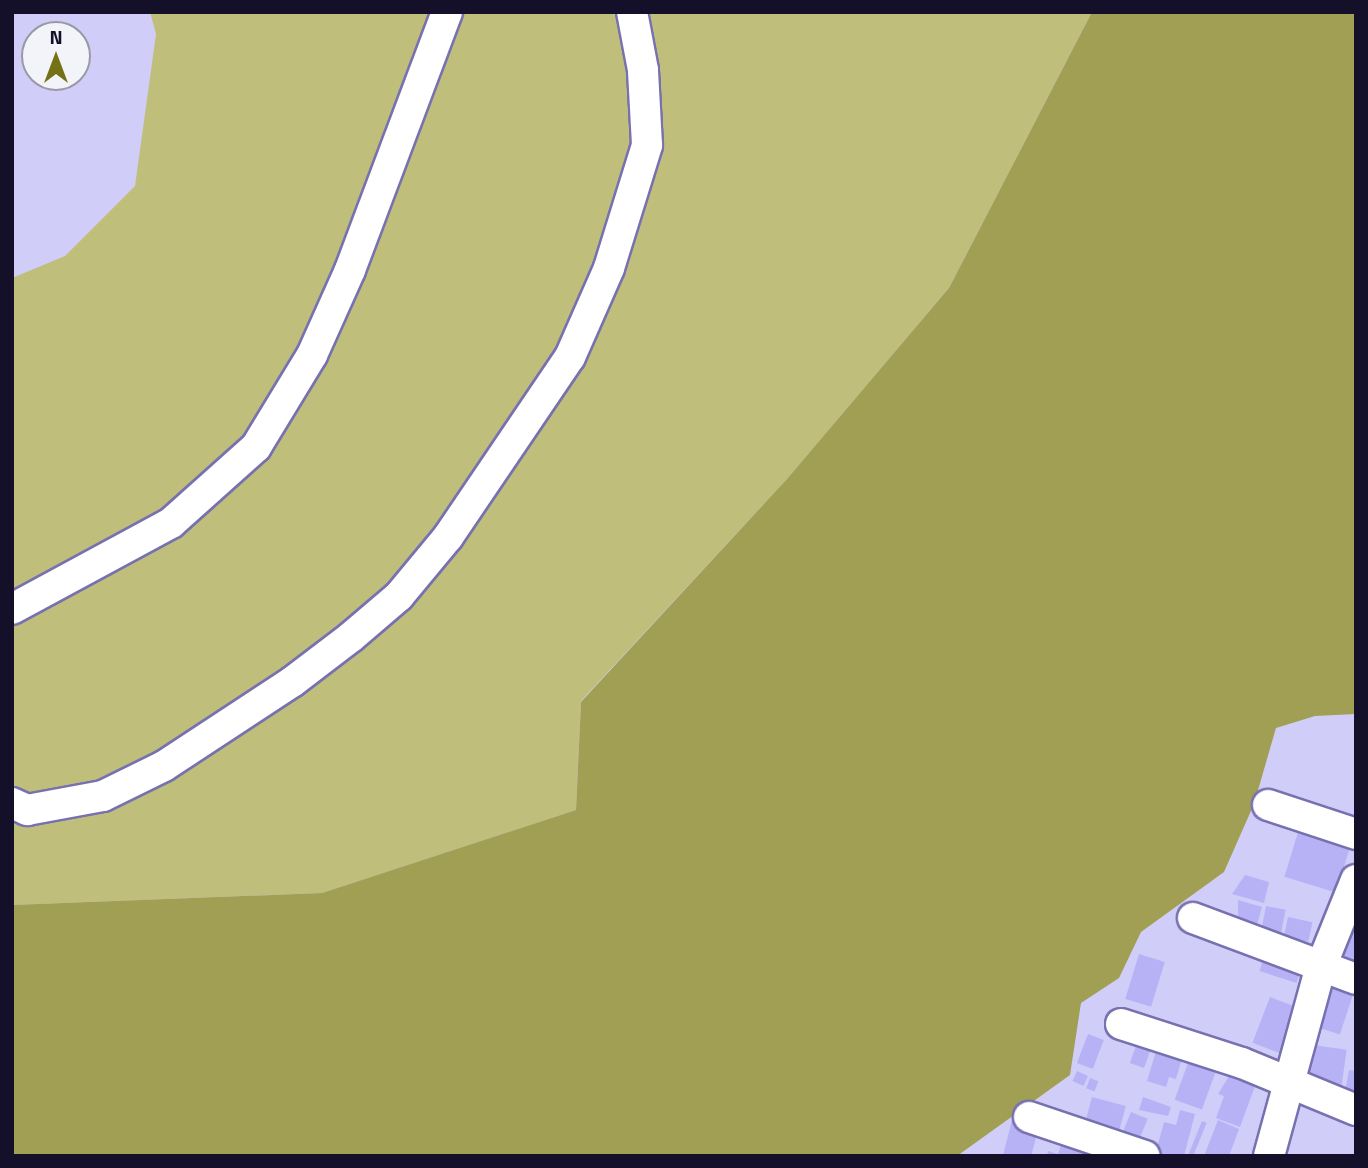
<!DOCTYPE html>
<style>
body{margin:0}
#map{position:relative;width:1368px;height:1168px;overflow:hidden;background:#d0cef8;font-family:"Titillium Web",sans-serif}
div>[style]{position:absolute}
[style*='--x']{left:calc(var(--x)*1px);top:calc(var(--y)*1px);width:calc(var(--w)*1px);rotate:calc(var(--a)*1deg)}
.green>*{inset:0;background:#c0be7b}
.forest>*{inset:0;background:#a19f54}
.building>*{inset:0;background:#b7b2f6;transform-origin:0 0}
.roads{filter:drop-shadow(2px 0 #7771b0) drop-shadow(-2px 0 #7771b0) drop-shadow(0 2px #7771b0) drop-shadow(0 -2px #7771b0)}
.minor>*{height:30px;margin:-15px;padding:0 15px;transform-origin:15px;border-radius:15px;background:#fff}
span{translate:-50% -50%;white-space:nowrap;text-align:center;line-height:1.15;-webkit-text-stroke:5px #f3f3fa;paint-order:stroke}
.frame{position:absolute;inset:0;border:14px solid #141029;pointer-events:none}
.north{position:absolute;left:21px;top:21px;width:70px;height:70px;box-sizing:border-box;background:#f3f3fa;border:2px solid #9a98a6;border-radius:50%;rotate:0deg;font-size:19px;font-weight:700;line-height:28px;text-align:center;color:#141029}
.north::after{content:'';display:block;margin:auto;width:24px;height:32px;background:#757215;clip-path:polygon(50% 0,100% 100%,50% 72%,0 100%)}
</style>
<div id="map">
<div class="green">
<div style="clip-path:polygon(150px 12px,1092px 12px,949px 288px,787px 479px,581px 701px,576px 810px,322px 893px,12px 905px,12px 278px,65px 256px,135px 186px,156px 34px)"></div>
</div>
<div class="forest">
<div style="clip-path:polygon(1092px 12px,1356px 12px,1356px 714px,1315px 716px,1276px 728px,1254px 804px,1224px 872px,1141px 932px,1119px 978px,1081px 1003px,1070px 1075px,957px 1156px,12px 1156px,12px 905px,322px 893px,576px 810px,581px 702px,787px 479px,949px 288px)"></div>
</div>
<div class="building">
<div style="left:1299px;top:829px;width:54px;height:50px;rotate:17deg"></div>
<div style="clip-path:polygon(1245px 875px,1269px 882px,1264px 903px,1232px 894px)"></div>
<div style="clip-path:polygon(1238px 900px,1262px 907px,1257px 925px,1238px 920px)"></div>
<div style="left:1266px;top:906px;width:20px;height:25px;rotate:11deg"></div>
<div style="clip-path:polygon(1356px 911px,1356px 965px,1334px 958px)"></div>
<div style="left:1288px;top:917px;width:25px;height:20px;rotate:12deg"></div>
<div style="left:1266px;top:951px;width:39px;height:21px;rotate:18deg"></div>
<div style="left:1139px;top:954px;width:27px;height:47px;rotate:17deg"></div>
<div style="left:1324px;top:980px;width:32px;height:47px;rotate:18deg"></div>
<div style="left:1270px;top:997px;width:31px;height:49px;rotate:21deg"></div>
<div style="left:1088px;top:1034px;width:17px;height:31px;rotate:21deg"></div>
<div style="left:1313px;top:1045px;width:34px;height:40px;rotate:8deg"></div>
<div style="left:1136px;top:1046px;width:15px;height:18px;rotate:20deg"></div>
<div style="clip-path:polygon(1156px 1051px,1182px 1058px,1176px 1079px,1169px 1077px,1166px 1087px,1147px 1081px)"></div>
<div style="left:1188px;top:1063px;width:29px;height:39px;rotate:20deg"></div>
<div style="clip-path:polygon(1349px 1070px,1356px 1071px,1356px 1105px,1343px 1103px)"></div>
<div style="left:1077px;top:1071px;width:12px;height:11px;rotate:24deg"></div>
<div style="clip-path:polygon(1229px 1076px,1255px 1086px,1240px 1127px,1216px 1118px,1224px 1096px,1218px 1094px)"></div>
<div style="left:1090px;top:1078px;width:9px;height:11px;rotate:21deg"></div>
<div style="left:1092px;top:1097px;width:35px;height:29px;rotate:15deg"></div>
<div style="clip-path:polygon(1143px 1097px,1171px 1107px,1168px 1116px,1139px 1110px)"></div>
<div style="clip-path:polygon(1180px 1110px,1195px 1114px,1184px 1156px,1155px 1155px,1164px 1122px,1176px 1125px)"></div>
<div style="left:1131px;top:1112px;width:18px;height:31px;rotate:22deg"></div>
<div style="clip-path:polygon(1012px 1120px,1039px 1127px,1031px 1156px,1003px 1155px)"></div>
<div style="clip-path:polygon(1218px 1120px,1239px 1129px,1229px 1156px,1204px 1156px)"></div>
<div style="left:1202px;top:1121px;width:5px;height:35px;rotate:22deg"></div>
<div style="clip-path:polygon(1062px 1142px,1107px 1156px,1047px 1156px,1048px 1151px,1058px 1154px)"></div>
</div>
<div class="roads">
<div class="minor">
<div style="--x:12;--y:609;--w:181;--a:-28.4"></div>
<div style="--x:171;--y:523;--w:114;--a:-41.8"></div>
<div style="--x:256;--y:447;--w:108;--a:-58.7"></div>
<div style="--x:312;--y:355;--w:93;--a:-65.9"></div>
<div style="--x:350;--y:270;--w:276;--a:-69.4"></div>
<div style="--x:12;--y:803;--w:17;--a:25"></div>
<div style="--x:27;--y:810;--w:77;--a:-10.4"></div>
<div style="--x:103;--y:796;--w:68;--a:-26.2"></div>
<div style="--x:164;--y:766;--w:153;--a:-33.3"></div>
<div style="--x:292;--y:682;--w:74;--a:-37.3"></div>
<div style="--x:351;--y:637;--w:63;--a:-40.5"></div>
<div style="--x:399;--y:596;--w:77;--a:-50.3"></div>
<div style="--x:448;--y:537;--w:217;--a:-55.9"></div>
<div style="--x:570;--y:357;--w:97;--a:-66.3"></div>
<div style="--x:609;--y:268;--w:129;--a:-72.8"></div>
<div style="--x:647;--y:145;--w:75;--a:-93.1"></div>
<div style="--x:643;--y:70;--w:59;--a:-100.7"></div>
<div style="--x:1268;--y:805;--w:93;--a:18.2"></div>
<div style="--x:1193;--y:918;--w:174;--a:20.5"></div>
<div style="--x:1121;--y:1024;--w:127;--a:17.9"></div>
<div style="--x:1242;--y:1063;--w:123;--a:22.4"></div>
<div style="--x:1029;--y:1117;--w:122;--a:18.6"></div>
<div style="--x:1269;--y:1156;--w:194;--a:-74.7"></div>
<div style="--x:1320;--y:969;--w:96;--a:-68"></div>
</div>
</div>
<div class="frame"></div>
<div class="north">N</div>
</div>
